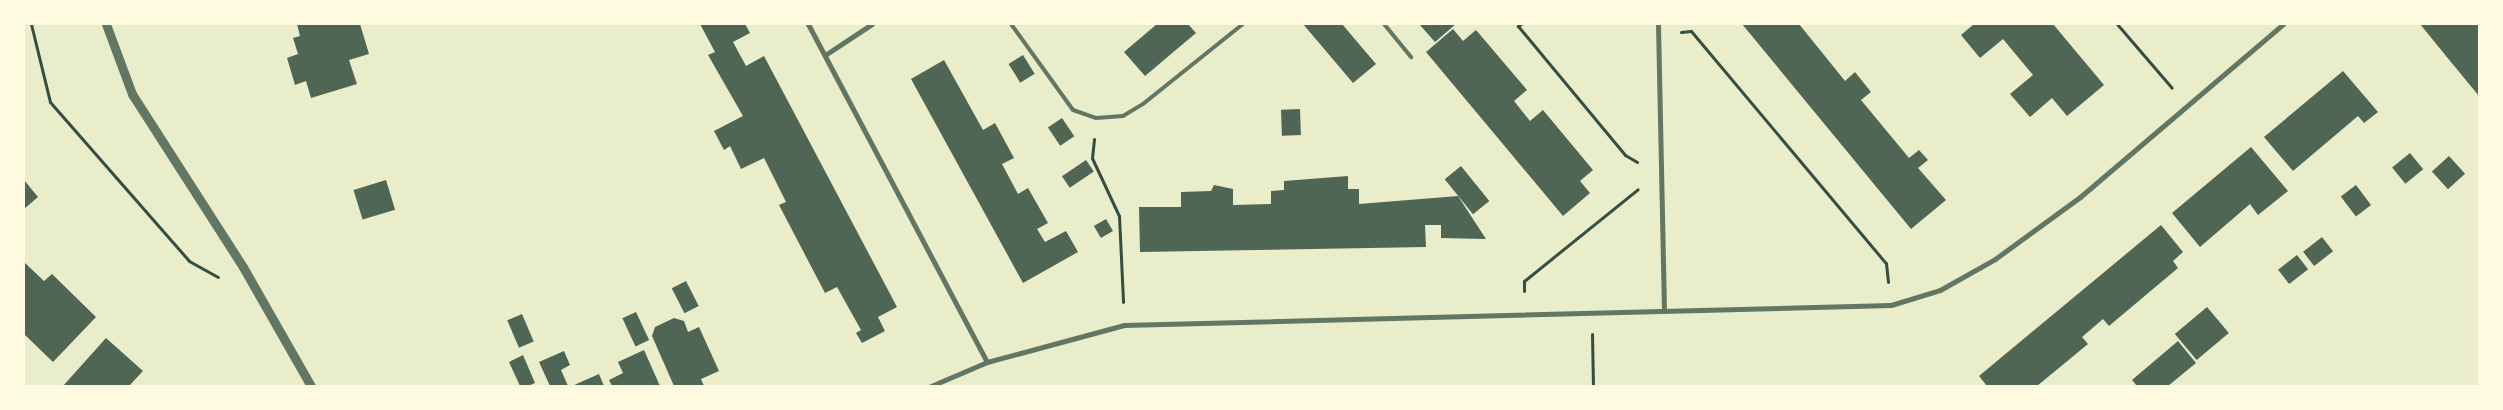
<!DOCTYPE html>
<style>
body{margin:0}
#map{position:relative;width:2503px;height:410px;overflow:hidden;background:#e9edc9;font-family:Mulish,sans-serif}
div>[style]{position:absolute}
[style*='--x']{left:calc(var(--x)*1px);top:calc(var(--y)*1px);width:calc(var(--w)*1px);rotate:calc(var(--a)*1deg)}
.building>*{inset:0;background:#4f6655;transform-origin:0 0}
.path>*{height:3px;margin:-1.5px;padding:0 1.5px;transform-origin:1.5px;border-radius:1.5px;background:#344e41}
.service>*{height:4px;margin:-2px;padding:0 2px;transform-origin:2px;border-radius:2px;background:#617663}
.minor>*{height:5px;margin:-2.5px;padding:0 2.5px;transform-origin:2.5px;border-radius:2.5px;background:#617663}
.tertiary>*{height:9px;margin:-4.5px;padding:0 4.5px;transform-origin:4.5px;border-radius:4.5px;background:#617663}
span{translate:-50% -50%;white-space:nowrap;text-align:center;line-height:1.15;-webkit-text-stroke:4.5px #fefae0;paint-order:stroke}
.frame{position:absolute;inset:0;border:25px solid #fefae0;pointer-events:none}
</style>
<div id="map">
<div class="building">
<div style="clip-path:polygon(297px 24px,360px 24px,369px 54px,349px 60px,357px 84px,311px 98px,306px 81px,295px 85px,287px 58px,298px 54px,293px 38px,300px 36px)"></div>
<div style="clip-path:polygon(700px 24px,745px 24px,750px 33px,733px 42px,746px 66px,764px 56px,897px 307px,878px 317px,885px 331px,862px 343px,856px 333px,861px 330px,837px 287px,825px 293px,779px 205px,786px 202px,764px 158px,741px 169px,730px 146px,724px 150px,714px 131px,743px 116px,708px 55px,715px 52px)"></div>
<div style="clip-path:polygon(1157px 24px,1188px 24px,1196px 33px,1145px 76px,1124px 52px)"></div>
<div style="clip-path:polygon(1303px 24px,1342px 24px,1376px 64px,1353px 83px)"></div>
<div style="clip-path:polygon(1419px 24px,1456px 24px,1435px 42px)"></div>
<div style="clip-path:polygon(1742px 24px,1799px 24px,1845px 81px,1855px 72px,1871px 92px,1861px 100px,1909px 158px,1919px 150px,1928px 160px,1918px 168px,1946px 200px,1911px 229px)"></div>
<div style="clip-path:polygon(1974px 24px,2053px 24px,2104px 85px,2067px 116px,2052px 98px,2030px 117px,2010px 94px,2033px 75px,2003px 39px,1980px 58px,1961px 35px)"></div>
<div style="clip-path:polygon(2420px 24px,2479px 24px,2479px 96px,2446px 56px)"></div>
<div style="clip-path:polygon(1453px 29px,1463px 41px,1476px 30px,1527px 90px,1514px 101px,1530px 121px,1543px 110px,1593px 170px,1580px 181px,1590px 193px,1563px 216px,1426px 52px)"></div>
<div style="left:1023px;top:55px;width:22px;height:17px;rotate:58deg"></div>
<div style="clip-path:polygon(944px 60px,983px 130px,995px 123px,1014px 158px,1002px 164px,1018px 194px,1028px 188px,1048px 223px,1037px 229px,1045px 242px,1066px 231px,1078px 252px,1023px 283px,911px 79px)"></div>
<div style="clip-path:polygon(2343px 71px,2378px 112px,2364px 123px,2358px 116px,2293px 171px,2264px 137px)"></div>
<div style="left:1300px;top:109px;width:26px;height:19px;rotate:88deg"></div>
<div style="left:1062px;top:118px;width:22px;height:17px;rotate:56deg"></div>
<div style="clip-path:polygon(2251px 147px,2288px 191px,2258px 215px,2250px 204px,2200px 247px,2172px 213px)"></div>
<div style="left:2410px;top:153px;width:21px;height:23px;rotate:51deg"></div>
<div style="left:2449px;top:156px;width:24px;height:23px;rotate:48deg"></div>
<div style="left:1086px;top:160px;width:14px;height:29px;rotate:56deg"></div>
<div style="left:1461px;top:166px;width:45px;height:21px;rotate:51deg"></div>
<div style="clip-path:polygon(1348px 176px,1348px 189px,1359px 189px,1359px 204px,1458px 196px,1486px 239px,1441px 238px,1441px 225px,1425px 225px,1426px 247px,1140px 252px,1139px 207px,1181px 207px,1181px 192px,1211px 191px,1214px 185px,1233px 189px,1233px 205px,1271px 204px,1271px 191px,1284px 190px,1284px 181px)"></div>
<div style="clip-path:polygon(24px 180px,38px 197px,24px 209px)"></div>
<div style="left:386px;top:180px;width:31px;height:34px;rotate:73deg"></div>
<div style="left:2356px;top:185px;width:25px;height:19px;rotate:53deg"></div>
<div style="left:1106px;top:219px;width:14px;height:14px;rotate:60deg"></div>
<div style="clip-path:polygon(2161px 225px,2183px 252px,2173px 261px,2178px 268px,2109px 326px,2103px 319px,2082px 337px,2088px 344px,2037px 386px,1987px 386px,1979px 376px)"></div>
<div style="left:2322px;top:237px;width:18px;height:24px;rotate:52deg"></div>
<div style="left:2297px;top:255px;width:18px;height:24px;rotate:52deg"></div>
<div style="clip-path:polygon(24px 262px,44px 281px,52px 274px,96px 317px,53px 362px,24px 334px)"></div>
<div style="left:686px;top:281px;width:28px;height:16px;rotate:63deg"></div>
<div style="left:2207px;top:307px;width:34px;height:42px;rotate:50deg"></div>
<div style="left:636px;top:312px;width:31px;height:15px;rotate:65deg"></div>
<div style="left:522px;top:314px;width:30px;height:16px;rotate:67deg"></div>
<div style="clip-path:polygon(674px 318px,684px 321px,688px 332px,699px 327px,719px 371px,701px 379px,704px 386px,674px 386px,652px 336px,655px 327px)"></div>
<div style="clip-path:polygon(106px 338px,143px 371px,129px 386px,63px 386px)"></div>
<div style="clip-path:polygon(2178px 341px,2196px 363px,2168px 386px,2137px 386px,2132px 380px)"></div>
<div style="clip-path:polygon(644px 350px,660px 386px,612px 386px,609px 380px,623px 373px,618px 362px)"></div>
<div style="clip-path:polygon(564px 351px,570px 365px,561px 370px,568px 386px,550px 386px,539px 362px)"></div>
<div style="clip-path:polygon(523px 355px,535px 383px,528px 386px,520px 386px,509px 362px)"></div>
<div style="clip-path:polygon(599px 374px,604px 386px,572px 386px)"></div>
</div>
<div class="path">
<div style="--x:31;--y:24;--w:80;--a:76.3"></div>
<div style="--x:50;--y:102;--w:211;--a:48.8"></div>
<div style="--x:189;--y:261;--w:33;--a:29"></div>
<div style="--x:1521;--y:24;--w:4;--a:146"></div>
<div style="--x:1518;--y:26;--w:168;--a:50.3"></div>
<div style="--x:1625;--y:155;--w:14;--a:30"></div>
<div style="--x:2117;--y:24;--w:84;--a:49.3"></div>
<div style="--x:1681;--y:32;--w:10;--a:-6"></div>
<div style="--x:1691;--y:31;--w:303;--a:50"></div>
<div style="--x:1886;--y:263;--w:19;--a:84"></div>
<div style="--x:1094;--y:139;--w:19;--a:96"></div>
<div style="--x:1092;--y:158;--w:64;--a:65"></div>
<div style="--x:1119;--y:216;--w:86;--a:87.3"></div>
<div style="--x:1524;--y:291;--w:10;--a:-90"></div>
<div style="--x:1524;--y:281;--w:146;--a:-38.9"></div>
<div style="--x:1592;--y:334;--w:52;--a:88.9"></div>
</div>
<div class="service">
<div style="--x:1011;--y:24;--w:106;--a:54.2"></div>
<div style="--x:1073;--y:110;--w:24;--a:19"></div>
<div style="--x:1096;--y:118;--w:27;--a:-4"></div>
<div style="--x:1123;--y:116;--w:23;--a:-31"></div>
<div style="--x:1143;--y:104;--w:128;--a:-38.7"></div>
<div style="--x:1384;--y:24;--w:43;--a:50.7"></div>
</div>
<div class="minor">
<div style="--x:808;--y:24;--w:382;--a:62.1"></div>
<div style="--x:1658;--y:24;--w:287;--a:88.8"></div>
<div style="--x:825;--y:55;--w:56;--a:-33.4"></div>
<div style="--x:931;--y:386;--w:61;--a:-23.2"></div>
<div style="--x:987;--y:362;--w:142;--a:-15.1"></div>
<div style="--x:1124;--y:325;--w:767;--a:-1.49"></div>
<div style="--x:1891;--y:305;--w:51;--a:-17"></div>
<div style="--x:1940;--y:290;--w:63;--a:-29.4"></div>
<div style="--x:1995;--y:259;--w:105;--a:-36.1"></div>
<div style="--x:2080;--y:197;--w:267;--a:-40.4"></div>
</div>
<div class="tertiary">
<div style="--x:106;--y:24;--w:75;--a:69.6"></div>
<div style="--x:132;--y:94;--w:206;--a:57.3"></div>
<div style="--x:243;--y:267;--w:137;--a:60.3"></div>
</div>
<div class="frame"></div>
</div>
